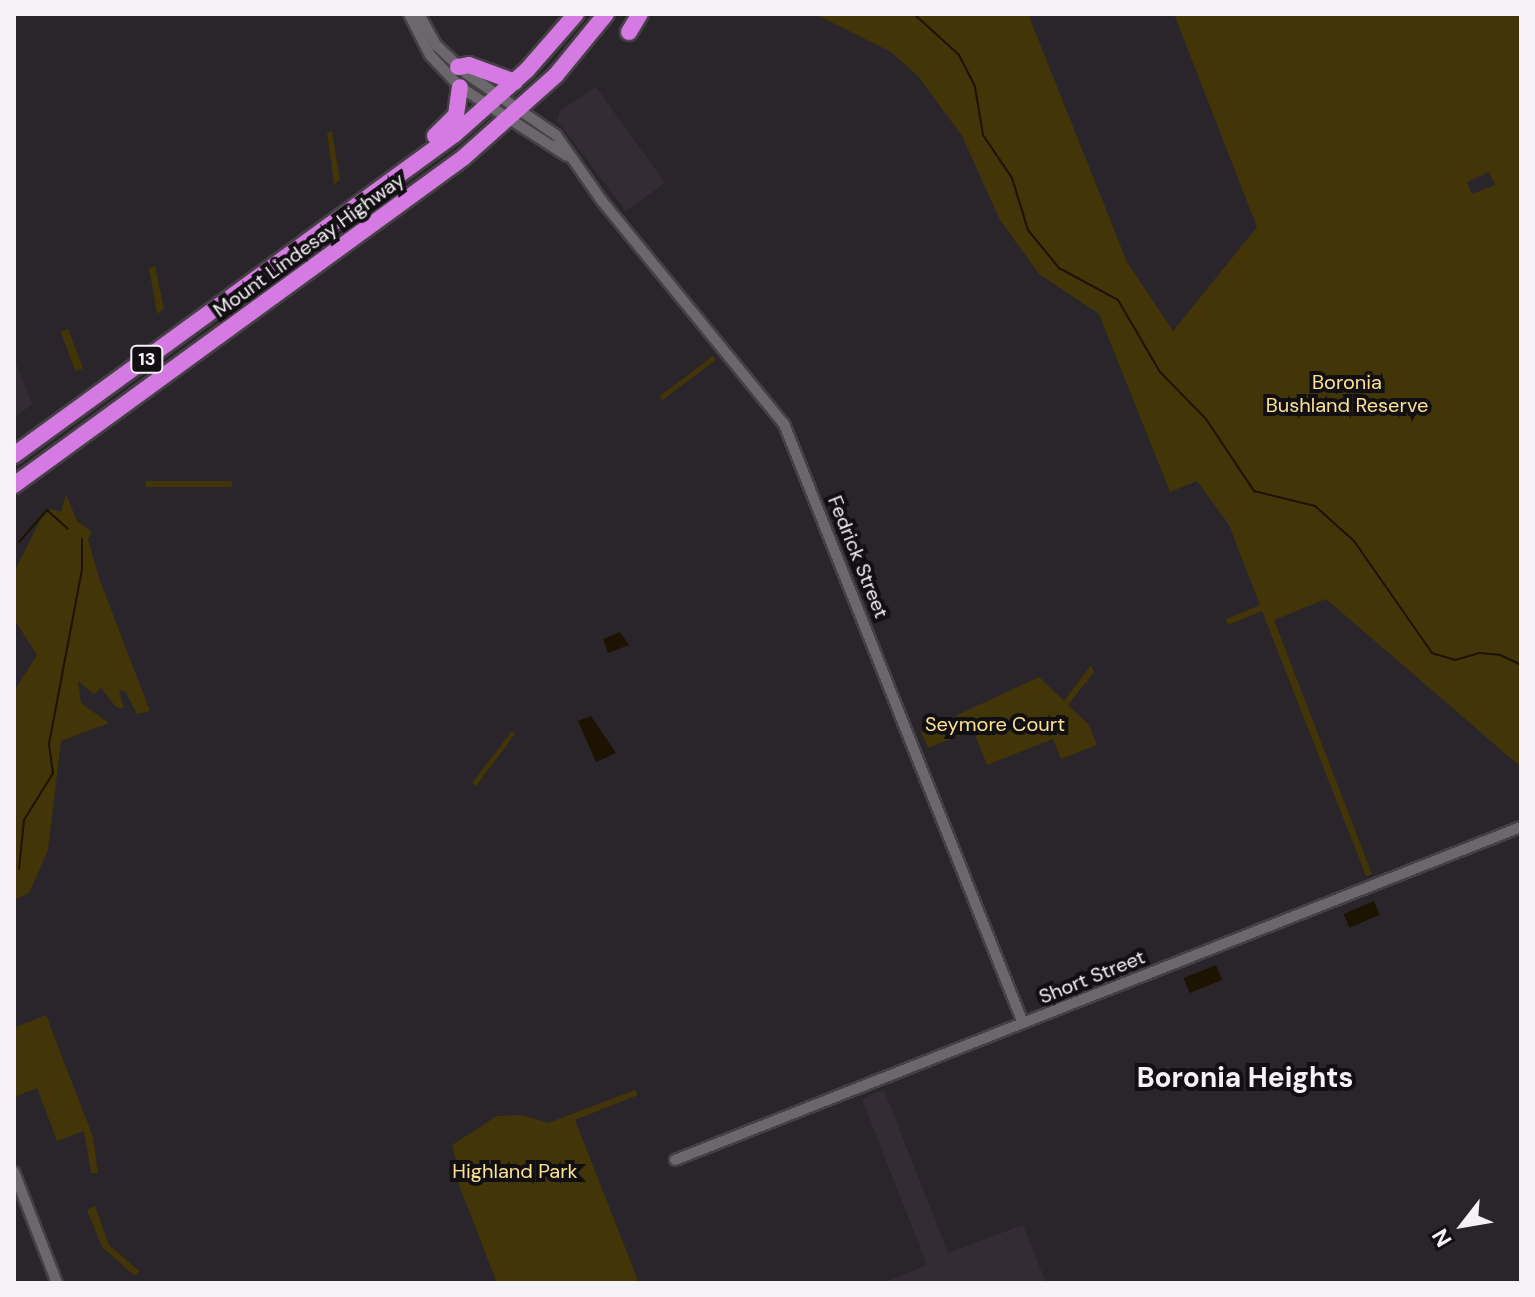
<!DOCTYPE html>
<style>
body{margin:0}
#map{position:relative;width:1535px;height:1297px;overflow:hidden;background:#29252a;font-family:"DM Sans",sans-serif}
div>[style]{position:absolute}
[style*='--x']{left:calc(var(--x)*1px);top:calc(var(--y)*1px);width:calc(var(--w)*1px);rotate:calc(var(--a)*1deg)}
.built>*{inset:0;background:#342c35}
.green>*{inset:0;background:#423507;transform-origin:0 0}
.water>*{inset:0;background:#1c1300;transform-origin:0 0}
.stream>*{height:2px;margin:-1px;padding:0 1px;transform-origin:1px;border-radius:1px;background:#1c1300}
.roads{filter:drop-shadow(2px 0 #444044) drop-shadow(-2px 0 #444044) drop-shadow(0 2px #444044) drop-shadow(0 -2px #444044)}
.minor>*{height:10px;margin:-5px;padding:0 5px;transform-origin:5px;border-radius:5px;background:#6c676d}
.highway>*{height:16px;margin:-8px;padding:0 8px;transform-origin:8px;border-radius:8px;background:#d579e3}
span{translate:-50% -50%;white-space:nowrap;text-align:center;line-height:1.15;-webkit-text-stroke:8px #110f11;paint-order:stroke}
.shield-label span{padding:2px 6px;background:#110f11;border:2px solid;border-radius:6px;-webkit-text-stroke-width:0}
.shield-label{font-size:18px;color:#f5f2f5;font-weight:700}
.street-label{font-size:20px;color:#f5f2f5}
.park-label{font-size:20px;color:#fee28e}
.district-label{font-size:28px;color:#f5f2f5;font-weight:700}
.frame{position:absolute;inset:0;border:16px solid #f5f2f5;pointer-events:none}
.north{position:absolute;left:1423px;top:1185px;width:80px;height:80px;-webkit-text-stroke:6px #110f11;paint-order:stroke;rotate:239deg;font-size:22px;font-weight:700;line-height:32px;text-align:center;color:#f5f2f5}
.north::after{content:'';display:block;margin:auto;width:28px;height:36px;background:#f5f2f5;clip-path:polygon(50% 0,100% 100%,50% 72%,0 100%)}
</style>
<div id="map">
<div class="built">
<div style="clip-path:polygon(596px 87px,665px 183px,626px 211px,557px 121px,560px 111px)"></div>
<div style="clip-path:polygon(14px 358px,32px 404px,14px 418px)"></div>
<div style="clip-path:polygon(884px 1090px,948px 1253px,1023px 1225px,1046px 1283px,882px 1283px,927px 1265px,862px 1099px)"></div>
</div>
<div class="green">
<div style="clip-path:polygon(evenodd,815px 14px,1028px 14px,1127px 262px,1173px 331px,1257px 227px,1174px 14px,1521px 14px,1521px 767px,1326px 599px,1274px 620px,1372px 874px,1366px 876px,1262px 611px,1228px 625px,1226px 619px,1260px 605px,1229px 525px,1197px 481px,1170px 492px,1099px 314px,1039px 274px,1000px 220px,962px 136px,918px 76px,891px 52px,815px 14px,1489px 172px,1495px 185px,1472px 194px,1467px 182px,1489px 172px)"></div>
<div style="clip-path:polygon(332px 131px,340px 180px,334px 185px,327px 132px)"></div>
<div style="clip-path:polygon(155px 266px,164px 309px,157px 314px,149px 268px)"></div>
<div style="left:68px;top:329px;width:42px;height:8px;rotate:69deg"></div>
<div style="left:713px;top:356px;width:5px;height:67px;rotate:53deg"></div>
<div style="left:232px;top:481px;width:6px;height:86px;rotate:90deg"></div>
<div style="clip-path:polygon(66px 494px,77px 521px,92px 532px,88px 539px,99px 578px,150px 711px,137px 714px,125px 691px,119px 690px,124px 709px,116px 707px,101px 688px,94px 694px,78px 681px,81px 703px,109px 723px,61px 741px,48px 850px,29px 893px,14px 900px,14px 691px,37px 655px,14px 619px,14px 572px,42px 517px,51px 509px,61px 512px)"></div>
<div style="clip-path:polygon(1091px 665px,1094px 672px,1068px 705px,1089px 725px,1097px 745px,1061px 759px,1053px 739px,987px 765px,973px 730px,928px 748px,921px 732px,1039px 677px,1064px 701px)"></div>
<div style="clip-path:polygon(512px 731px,515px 734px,476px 786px,472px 783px)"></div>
<div style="clip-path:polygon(46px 1015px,93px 1137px,98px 1173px,91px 1173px,84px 1131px,57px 1141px,37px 1088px,14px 1097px,14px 1028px)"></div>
<div style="clip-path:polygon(635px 1090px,638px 1095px,575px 1120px,639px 1283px,497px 1283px,452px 1167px,457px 1165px,452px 1145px,497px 1116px,522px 1115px,548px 1123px)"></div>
<div style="clip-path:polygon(95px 1206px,109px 1245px,139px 1271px,135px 1276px,102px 1247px,87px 1210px)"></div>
</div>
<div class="water">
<div style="clip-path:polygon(620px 632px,629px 645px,608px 653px,603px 639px)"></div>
<div style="clip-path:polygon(591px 716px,616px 753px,596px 762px,578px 721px)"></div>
<div style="left:1374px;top:901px;width:15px;height:33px;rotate:67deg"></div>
<div style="left:1216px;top:965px;width:16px;height:35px;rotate:68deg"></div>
</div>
<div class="stream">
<div style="--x:914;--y:14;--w:61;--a:42.3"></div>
<div style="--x:959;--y:55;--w:36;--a:63"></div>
<div style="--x:975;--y:87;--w:49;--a:80.5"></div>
<div style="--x:983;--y:135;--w:52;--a:56"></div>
<div style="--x:1012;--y:178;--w:54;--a:72.9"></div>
<div style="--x:1028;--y:230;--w:49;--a:50.8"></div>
<div style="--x:1059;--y:268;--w:67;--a:28.5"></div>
<div style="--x:1118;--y:300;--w:83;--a:59.7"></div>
<div style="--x:1160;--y:372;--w:66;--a:45.6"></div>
<div style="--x:1206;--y:419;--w:87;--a:56.3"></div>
<div style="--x:1254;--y:491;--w:63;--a:13.8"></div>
<div style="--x:1315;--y:506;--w:52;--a:41.9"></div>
<div style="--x:1354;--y:541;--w:136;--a:55.1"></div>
<div style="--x:1432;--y:653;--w:24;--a:17"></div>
<div style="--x:1455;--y:660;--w:25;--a:-16"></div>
<div style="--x:1479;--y:653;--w:21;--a:5"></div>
<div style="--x:1500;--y:655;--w:23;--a:25"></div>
<div style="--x:19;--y:542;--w:43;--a:-48.8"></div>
<div style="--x:47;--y:510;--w:28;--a:42"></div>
<div style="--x:19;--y:869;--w:49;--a:-84.2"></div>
<div style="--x:24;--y:820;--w:55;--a:-58.3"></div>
<div style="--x:53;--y:773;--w:29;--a:-98"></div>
<div style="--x:49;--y:744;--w:177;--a:-79.3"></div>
<div style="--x:82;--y:570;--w:31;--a:-90"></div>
</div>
<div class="roads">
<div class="minor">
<div style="--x:409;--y:14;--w:46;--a:62.9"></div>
<div style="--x:430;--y:55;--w:44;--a:46.8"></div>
<div style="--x:460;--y:87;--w:127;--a:32.8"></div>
<div style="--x:419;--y:14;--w:35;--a:61"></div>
<div style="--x:436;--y:45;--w:42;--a:43.1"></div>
<div style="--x:467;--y:74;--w:108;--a:34.4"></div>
<div style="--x:556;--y:135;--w:80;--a:55.1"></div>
<div style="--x:602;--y:201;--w:288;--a:50.8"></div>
<div style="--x:784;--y:424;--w:645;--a:68.25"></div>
<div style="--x:675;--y:1160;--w:909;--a:-21.49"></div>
<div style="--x:14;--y:1172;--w:119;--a:68.8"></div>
</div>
<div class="highway">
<div style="--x:629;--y:32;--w:21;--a:-59"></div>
<div style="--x:458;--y:67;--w:11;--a:-10"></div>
<div style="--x:469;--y:65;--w:49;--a:20.3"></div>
<div style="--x:435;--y:136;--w:30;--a:-45"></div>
<div style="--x:456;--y:115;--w:28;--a:-82"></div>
<div style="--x:14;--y:455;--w:545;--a:-36.05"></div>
<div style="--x:455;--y:134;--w:96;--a:-41.6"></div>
<div style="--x:527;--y:70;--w:74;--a:-48.8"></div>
<div style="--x:14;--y:485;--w:555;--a:-36.07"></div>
<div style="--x:463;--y:158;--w:125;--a:-41.7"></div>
<div style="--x:556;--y:75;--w:79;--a:-50.7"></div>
</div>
</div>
<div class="shield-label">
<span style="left:147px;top:359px">13</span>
</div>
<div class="street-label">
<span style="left:309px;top:245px;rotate:-36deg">Mount Lindesay Highway</span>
<span style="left:858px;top:557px;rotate:68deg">Fedrick Street</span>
<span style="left:1092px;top:977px;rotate:-22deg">Short Street</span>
</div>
<div class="park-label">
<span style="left:1347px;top:394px">Boronia<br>Bushland Reserve</span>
<span style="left:995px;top:724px">Seymore Court</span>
<span style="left:515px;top:1171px">Highland Park</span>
</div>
<div class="district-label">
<span style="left:1245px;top:1078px">Boronia Heights</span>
</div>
<div class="frame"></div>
<div class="north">N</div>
</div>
